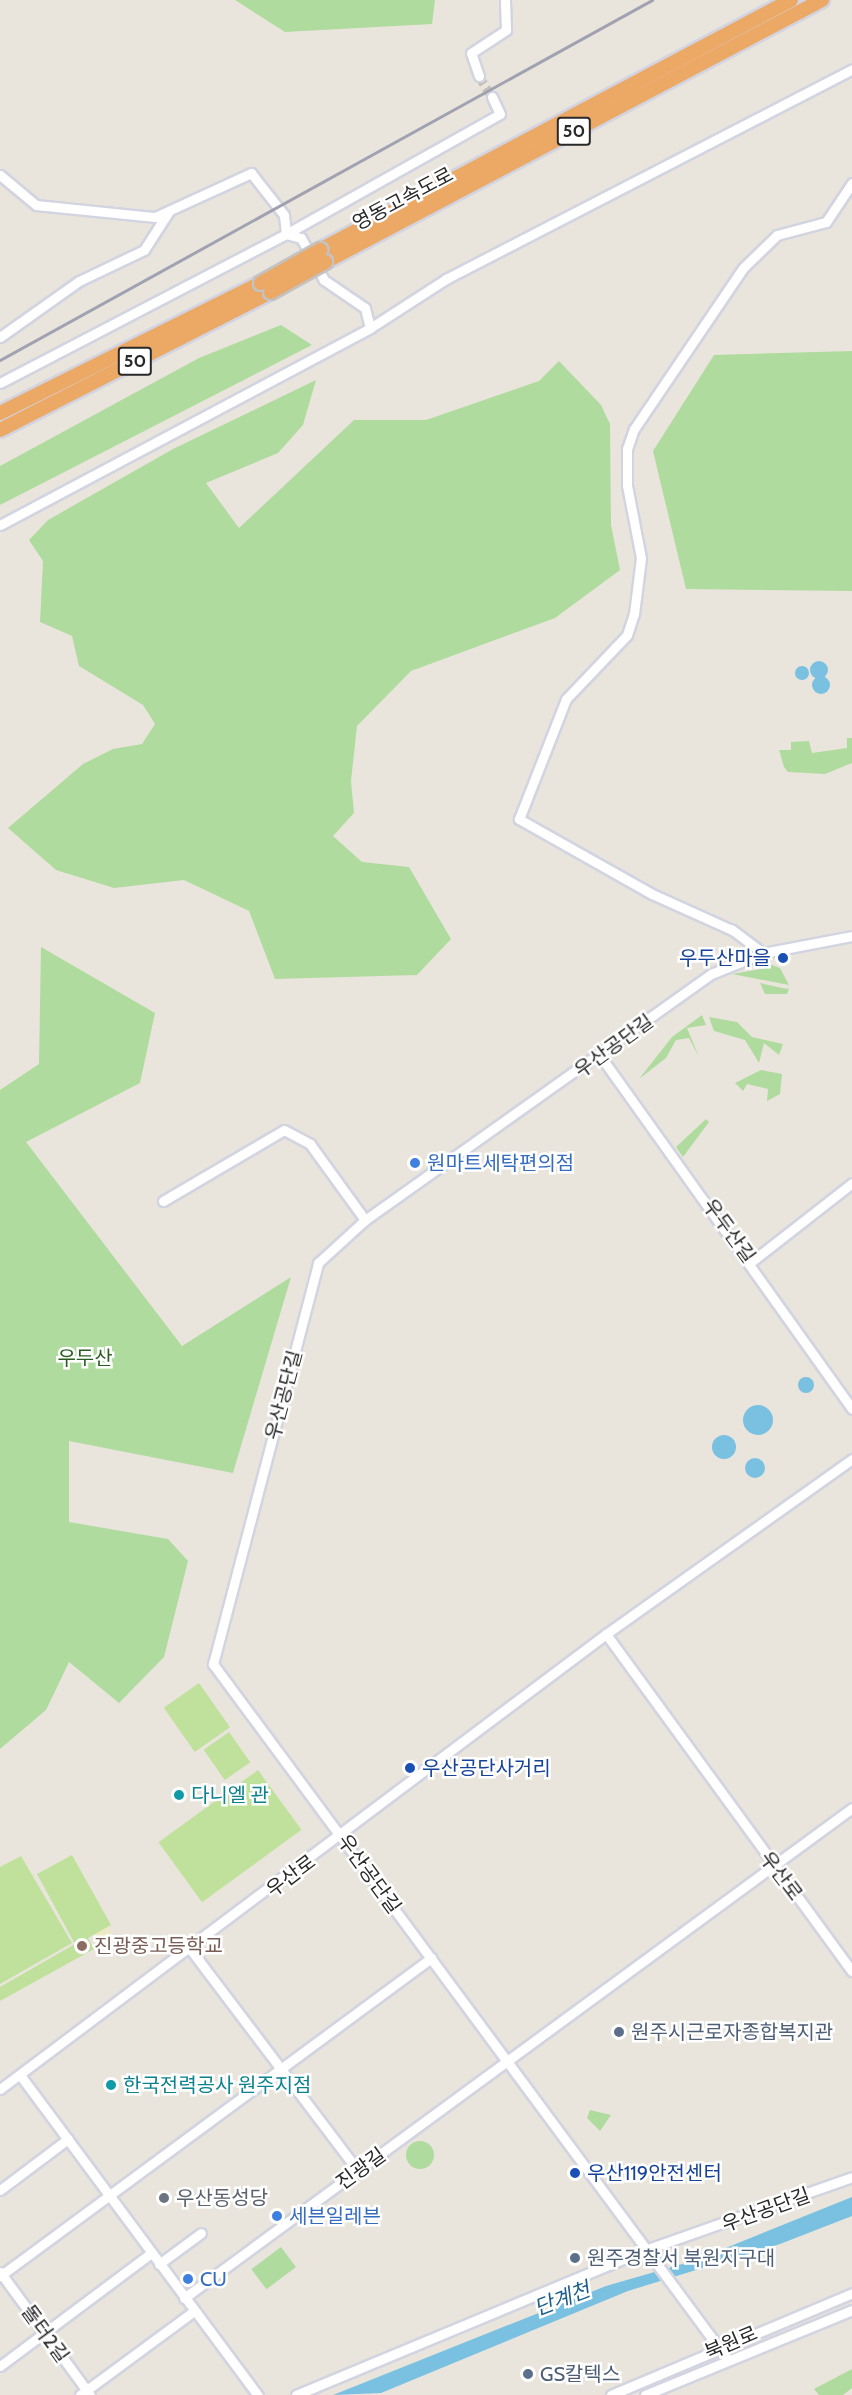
<!DOCTYPE html>
<meta charset="utf-8">
<style>
body{margin:0}
#map{position:relative;width:852px;height:2395px;overflow:hidden;background:#eae5dc;font-family:Cabin,"Noto Sans KR",sans-serif}
div>[style]{position:absolute}
[style*='--x']{left:calc(var(--x)*1px);top:calc(var(--y)*1px);width:calc(var(--w)*1px);rotate:calc(var(--a)*1deg)}
.green>*{inset:0;background:#afdb9e;transform-origin:0 0}
.round{border-radius:50%}
.sand>*{inset:0;background:#ece8c3;transform-origin:0 0}
.pitch>*{inset:0;background:#bfe19b;transform-origin:0 0}
.water>*{inset:0;background:#7ac0e1}
.minor-tunnel>*{height:9px;margin-top:-4.5px;transform-origin:0;background:repeating-linear-gradient(90deg,#c3bfb8 0 9px,transparent 0 13.5px)}
.roads{filter:drop-shadow(2px 0 #d2d4e0) drop-shadow(-2px 0 #d2d4e0) drop-shadow(0 2px #d2d4e0) drop-shadow(0 -2px #d2d4e0)}
.minor>*{height:9px;margin:-4.5px;padding:0 4.5px;transform-origin:4.5px;border-radius:4.5px;background:#fff}
.highway>*{height:14px;margin:-7px;padding:0 7px;transform-origin:7px;border-radius:7px;background:#eca865}
.rail>*{height:3px;margin:-1.5px;padding:0 1.5px;transform-origin:1.5px;border-radius:1.5px;background:#a0a1b1}
.bridges{filter:drop-shadow(2px 0 #c3c3c3) drop-shadow(-2px 0 #c3c3c3) drop-shadow(0 2px #c3c3c3) drop-shadow(0 -2px #c3c3c3)}
.highway-bridge>*{height:14px;margin:-7px;padding:0 7px;transform-origin:7px;border-radius:7px;background:#eca865}
.dots>*{width:16px;height:16px;translate:-50% -50%;box-sizing:border-box;border:3px solid #fff;border-radius:50%}
span{translate:-50% -50%;white-space:nowrap;text-align:center;line-height:1.15;-webkit-text-stroke:5px #fff;paint-order:stroke}
.shield-label span{padding:2px 4px;background:#fff;border:2px solid;border-radius:4px;-webkit-text-stroke-width:0}
.shield-label{font-size:18px;color:#292929;font-weight:700}
.street-label{font-size:20px;color:#292929}
.transit-label{font-size:20px;color:#164399}
.right{translate:-100% -50%;text-align:right}
.left{translate:0 -50%;text-align:left}
.shop-label{font-size:20px;color:#366cbe}
.park-label{font-size:20px;color:#2a5e21}
.culture-label{font-size:20px;color:#0d838f}
.education-label{font-size:20px;color:#785e54}
.service-label{font-size:20px;color:#4e5e75}
.worship-label{font-size:20px;color:#5b616d}
.water-label{font-size:21px;color:#1b5e8b;font-style:italic}
</style>
<div id="map">
<div class="green">
<div style="clip-path:polygon(235px 0,435px 0,432px 24px,285px 32px)"></div>
<div style="clip-path:polygon(281px 325px,312px 345px,0 505px,0 466px,199px 358px)"></div>
<div style="clip-path:polygon(852px 351px,852px 591px,686px 589px,653px 451px,714px 355px)"></div>
<div style="clip-path:polygon(559px 361px,601px 405px,610px 424px,611px 525px,620px 570px,555px 618px,411px 671px,357px 726px,351px 781px,354px 813px,333px 836px,362px 862px,409px 867px,451px 939px,417px 975px,275px 979px,249px 911px,184px 880px,114px 888px,56px 870px,8px 828px,83px 764px,113px 749px,142px 744px,155px 724px,143px 705px,79px 666px,72px 636px,40px 622px,43px 561px,29px 540px,48px 520px,173px 449px,316px 380px,303px 425px,278px 453px,206px 483px,239px 528px,354px 420px,426px 420px,539px 381px)"></div>
<div style="clip-path:polygon(847px 738px,852px 738px,852px 763px,825px 774px,788px 772px,784px 767px,779px 750px,791px 750px,791px 742px,809px 741px,812px 753px,847px 748px)"></div>
<div style="clip-path:polygon(41px 947px,155px 1013px,140px 1083px,26px 1142px,182px 1346px,291px 1277px,233px 1473px,69px 1441px,69px 1522px,168px 1539px,188px 1561px,164px 1657px,119px 1703px,69px 1662px,46px 1710px,0 1749px,0 1090px,39px 1064px)"></div>
<div style="clip-path:polygon(766px 963px,780px 968px,789px 985px,732px 974px,767px 968px)"></div>
<div style="clip-path:polygon(760px 983px,782px 988px,789px 989px,787px 994px,765px 994px)"></div>
<div style="clip-path:polygon(702px 1015px,706px 1025px,687px 1028px,699px 1057px,689px 1038px,676px 1040px,666px 1058px,639px 1079px,672px 1037px)"></div>
<div style="clip-path:polygon(709px 1017px,737px 1022px,752px 1037px,783px 1044px,779px 1055px,764px 1043px,759px 1063px,745px 1040px,714px 1031px)"></div>
<div style="clip-path:polygon(761px 1070px,782px 1074px,780px 1094px,767px 1101px,768px 1089px,747px 1084px,743px 1091px,735px 1083px)"></div>
<div style="clip-path:polygon(706px 1119px,709px 1122px,683px 1157px,676px 1147px)"></div>
<div style="clip-path:polygon(590px 2110px,611px 2115px,600px 2131px,587px 2118px)"></div>
<div class="round" style="left:406px;top:2141px;width:28px;height:28px"></div>
<div style="left:281px;top:2247px;width:25px;height:37px;rotate:53deg"></div>
<div style="clip-path:polygon(852px 2369px,852px 2388px,843px 2395px,819px 2395px,814px 2389px)"></div>
</div>
<div class="sand">
<div style="left:108px;top:1927px;width:12px;height:18px;rotate:66deg"></div>
</div>
<div class="pitch">
<div style="left:199px;top:1683px;width:54px;height:43px;rotate:55deg"></div>
<div style="left:229px;top:1732px;width:37px;height:31px;rotate:55deg"></div>
<div style="left:258px;top:1770px;width:74px;height:123px;rotate:54deg"></div>
<div style="clip-path:polygon(72px 1855px,111px 1925px,88px 1938px,94px 1949px,0 2001px,0 1987px,75px 1944px,37px 1874px)"></div>
<div style="clip-path:polygon(21px 1856px,72px 1943px,0 1984px,0 1867px)"></div>
</div>
<div class="water">
<div class="round" style="left:810px;top:661px;width:18px;height:18px"></div>
<div class="round" style="left:795px;top:666px;width:14px;height:14px"></div>
<div class="round" style="left:812px;top:676px;width:18px;height:18px"></div>
<div class="round" style="left:798px;top:1377px;width:16px;height:16px"></div>
<div class="round" style="left:743px;top:1405px;width:30px;height:30px"></div>
<div class="round" style="left:712px;top:1435px;width:24px;height:24px"></div>
<div class="round" style="left:745px;top:1458px;width:20px;height:20px"></div>
<div style="clip-path:polygon(852px 2197px,852px 2216px,780px 2244px,628px 2291px,381px 2393px,333px 2395px,606px 2286px,696px 2260px)"></div>
</div>
<div class="minor-tunnel">
<div style="--x:479;--y:76;--w:25;--a:58"></div>
</div>
<div class="roads">
<div class="minor">
<div style="--x:479;--y:76;--w:24;--a:-109"></div>
<div style="--x:471;--y:53;--w:42;--a:-33.3"></div>
<div style="--x:506;--y:30;--w:30;--a:-92"></div>
<div style="--x:0;--y:175;--w:47;--a:39.8"></div>
<div style="--x:36;--y:205;--w:120;--a:5.8"></div>
<div style="--x:155;--y:217;--w:106;--a:-24.6"></div>
<div style="--x:251;--y:173;--w:53;--a:51.8"></div>
<div style="--x:284;--y:215;--w:19;--a:84"></div>
<div style="--x:286;--y:234;--w:322;--a:152.5"></div>
<div style="--x:370;--y:328;--w:21;--a:-104"></div>
<div style="--x:365;--y:308;--w:50;--a:-145.7"></div>
<div style="--x:324;--y:280;--w:48;--a:-118.7"></div>
<div style="--x:301;--y:238;--w:16;--a:-165"></div>
<div style="--x:286;--y:234;--w:245;--a:-29.3"></div>
<div style="--x:500;--y:114;--w:19;--a:-115"></div>
<div style="--x:0;--y:337;--w:97;--a:-35.3"></div>
<div style="--x:79;--y:281;--w:72;--a:-25.5"></div>
<div style="--x:144;--y:250;--w:46;--a:-57.3"></div>
<div style="--x:0;--y:525;--w:419;--a:-28"></div>
<div style="--x:370;--y:328;--w:90;--a:-32.8"></div>
<div style="--x:446;--y:279;--w:457;--a:-27.3"></div>
<div style="--x:763;--y:953;--w:39;--a:-143"></div>
<div style="--x:732;--y:930;--w:88;--a:-155.8"></div>
<div style="--x:652;--y:894;--w:153;--a:-150.6"></div>
<div style="--x:519;--y:819;--w:129;--a:-68.6"></div>
<div style="--x:566;--y:699;--w:88;--a:-46.4"></div>
<div style="--x:627;--y:635;--w:22;--a:-72"></div>
<div style="--x:634;--y:614;--w:56;--a:-82.9"></div>
<div style="--x:641;--y:558;--w:74;--a:-100.9"></div>
<div style="--x:627;--y:485;--w:36;--a:-90"></div>
<div style="--x:627;--y:449;--w:21;--a:-71"></div>
<div style="--x:634;--y:429;--w:194;--a:-55.9"></div>
<div style="--x:743;--y:268;--w:47;--a:-44.1"></div>
<div style="--x:777;--y:235;--w:51;--a:-14.9"></div>
<div style="--x:826;--y:222;--w:47;--a:-56.3"></div>
<div style="--x:601;--y:1057;--w:432;--a:54.5"></div>
<div style="--x:163;--y:1201;--w:140;--a:-30.4"></div>
<div style="--x:284;--y:1130;--w:30;--a:28"></div>
<div style="--x:310;--y:1144;--w:94;--a:54.1"></div>
<div style="--x:751;--y:1262;--w:128;--a:-38"></div>
<div style="--x:606;--y:1634;--w:417;--a:53.9"></div>
<div style="--x:191;--y:1950;--w:277;--a:52.9"></div>
<div style="--x:20;--y:2075;--w:399;--a:53.4"></div>
<div style="--x:0;--y:2089;--w:758;--a:-36.9"></div>
<div style="--x:606;--y:1634;--w:302;--a:-35.4"></div>
<div style="--x:0;--y:2190;--w:85;--a:-36.9"></div>
<div style="--x:159;--y:2264;--w:52;--a:-36.4"></div>
<div style="--x:0;--y:2272;--w:152;--a:53.8"></div>
<div style="--x:0;--y:2276;--w:536;--a:-36.42"></div>
<div style="--x:184;--y:2298;--w:828;--a:-36.26"></div>
<div style="--x:728;--y:2360;--w:866;--a:-126.5"></div>
<div style="--x:213;--y:1664;--w:415;--a:-75.3"></div>
<div style="--x:318;--y:1263;--w:64;--a:-42.5"></div>
<div style="--x:365;--y:1220;--w:425;--a:-35.4"></div>
<div style="--x:711;--y:974;--w:56;--a:-22"></div>
<div style="--x:763;--y:953;--w:91;--a:-10.8"></div>
<div style="--x:0;--y:2366;--w:189;--a:-36.8"></div>
<div style="--x:80;--y:2395;--w:142;--a:-36.4"></div>
<div style="--x:296;--y:2395;--w:378;--a:-22.6"></div>
<div style="--x:645;--y:2250;--w:219;--a:-19.4"></div>
<div style="--x:611;--y:2395;--w:262;--a:-22.9"></div>
<div style="--x:645;--y:2395;--w:224;--a:-22.3"></div>
</div>
<div class="highway">
<div style="--x:320;--y:250;--w:533;--a:-27.96"></div>
<div style="--x:325;--y:262;--w:562;--a:-27.8"></div>
<div style="--x:0;--y:413;--w:292;--a:-26.5"></div>
<div style="--x:0;--y:430;--w:304;--a:-27"></div>
</div>
</div>
<div class="rail">
<div style="--x:0;--y:360;--w:745;--a:-28.91"></div>
</div>
<div class="bridges">
<div class="highway-bridge">
<div style="--x:261;--y:283;--w:68;--a:-29.2"></div>
<div style="--x:271;--y:292;--w:62;--a:-29.1"></div>
</div>
</div>
<div class="dots">
<div style="left:783px;top:958px;background:#1a4fb4"></div>
<div style="left:415px;top:1163px;background:#3f7fe0"></div>
<div style="left:410px;top:1768px;background:#1a4fb4"></div>
<div style="left:179px;top:1795px;background:#0f9aa8"></div>
<div style="left:82px;top:1946px;background:#8d6e63"></div>
<div style="left:619px;top:2032px;background:#5c6f8a"></div>
<div style="left:111px;top:2085px;background:#0f9aa8"></div>
<div style="left:575px;top:2173px;background:#1a4fb4"></div>
<div style="left:164px;top:2198px;background:#6b7280"></div>
<div style="left:277px;top:2216px;background:#3f7fe0"></div>
<div style="left:575px;top:2258px;background:#5c6f8a"></div>
<div style="left:188px;top:2279px;background:#3f7fe0"></div>
<div style="left:528px;top:2374px;background:#5c6f8a"></div>
</div>
<div class="shield-label">
<span style="left:574px;top:131px">50</span>
<span style="left:135px;top:361px">50</span>
</div>
<div class="street-label">
<span style="left:403px;top:199px;rotate:-28deg">영동고속도로</span>
<span style="left:614px;top:1046px;rotate:-36deg">우산공단길</span>
<span style="left:729px;top:1231px;rotate:54deg">우두산길</span>
<span style="left:284px;top:1395px;rotate:-75deg">우산공단길</span>
<span style="left:369px;top:1874px;rotate:54deg">우산공단길</span>
<span style="left:291px;top:1876px;rotate:-37deg">우산로</span>
<span style="left:781px;top:1876px;rotate:53deg">우산로</span>
<span style="left:361px;top:2169px;rotate:-36deg">진광길</span>
<span style="left:766px;top:2210px;rotate:-20deg">우산공단길</span>
<span style="left:45px;top:2334px;rotate:54deg">돌터2길</span>
<span style="left:731px;top:2343px;rotate:-23deg">북원로</span>
</div>
<div class="transit-label">
<span class="right" style="left:771px;top:958px">우두산마을</span>
<span class="left" style="left:422px;top:1768px">우산공단사거리</span>
<span class="left" style="left:587px;top:2173px">우산119안전센터</span>
</div>
<div class="shop-label">
<span class="left" style="left:427px;top:1163px">원마트세탁편의점</span>
<span class="left" style="left:289px;top:2216px">세븐일레븐</span>
<span class="left" style="left:200px;top:2279px">CU</span>
</div>
<div class="park-label">
<span style="left:85px;top:1358px">우두산</span>
</div>
<div class="culture-label">
<span class="left" style="left:191px;top:1795px">다니엘 관</span>
<span class="left" style="left:123px;top:2085px">한국전력공사 원주지점</span>
</div>
<div class="education-label">
<span class="left" style="left:94px;top:1946px">진광중고등학교</span>
</div>
<div class="service-label">
<span class="left" style="left:631px;top:2032px">원주시근로자종합복지관</span>
<span class="left" style="left:587px;top:2258px">원주경찰서 북원지구대</span>
<span class="left" style="left:540px;top:2374px">GS칼텍스</span>
</div>
<div class="worship-label">
<span class="left" style="left:176px;top:2198px">우산동성당</span>
</div>
<div class="water-label">
<span style="left:562px;top:2299px;rotate:-21deg">단계천</span>
</div>
</div>
